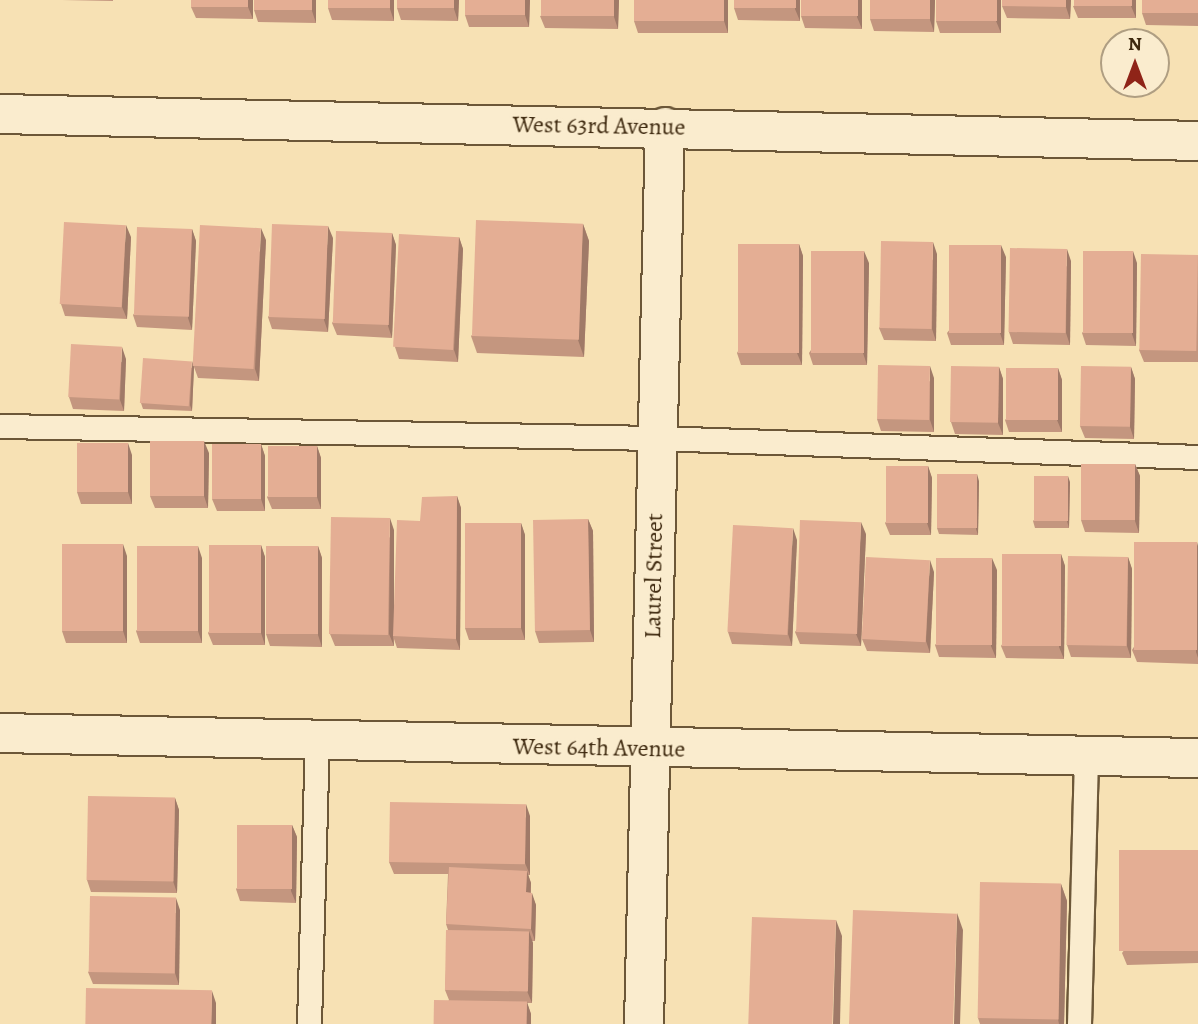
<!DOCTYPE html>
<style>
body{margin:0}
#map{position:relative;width:1198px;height:1024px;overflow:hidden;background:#f7e1b4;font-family:Alegreya,serif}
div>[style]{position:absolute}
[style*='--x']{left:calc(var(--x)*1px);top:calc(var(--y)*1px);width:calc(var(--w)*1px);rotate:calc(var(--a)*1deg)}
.roads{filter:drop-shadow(2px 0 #6c5738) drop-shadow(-2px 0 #6c5738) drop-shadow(0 2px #6c5738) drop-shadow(0 -2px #6c5738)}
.service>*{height:23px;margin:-11.5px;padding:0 11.5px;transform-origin:11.5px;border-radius:11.5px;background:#faecce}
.minor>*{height:38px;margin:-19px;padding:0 19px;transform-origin:19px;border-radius:19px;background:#faecce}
.wall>*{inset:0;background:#c4967f}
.shaded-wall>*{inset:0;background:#a07a68}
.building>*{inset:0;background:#e4ae94;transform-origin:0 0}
span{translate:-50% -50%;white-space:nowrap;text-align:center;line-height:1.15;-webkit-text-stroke:5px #faecce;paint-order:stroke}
.street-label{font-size:24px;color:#3e290f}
.north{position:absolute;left:1100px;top:28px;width:70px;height:70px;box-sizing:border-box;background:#faecce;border:2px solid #af9e82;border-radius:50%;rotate:0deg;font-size:19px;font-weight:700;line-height:28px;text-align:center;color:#3e290f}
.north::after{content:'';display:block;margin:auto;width:24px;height:32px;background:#8f2418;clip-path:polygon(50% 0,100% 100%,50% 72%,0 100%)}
</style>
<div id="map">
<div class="roads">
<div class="service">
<div style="--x:0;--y:426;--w:657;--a:1.05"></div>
<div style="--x:657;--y:438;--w:541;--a:2.01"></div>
<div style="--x:309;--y:1024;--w:282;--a:-88.4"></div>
<div style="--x:1079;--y:1024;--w:268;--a:-88.5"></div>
</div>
<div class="minor">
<div style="--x:0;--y:114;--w:1198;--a:1.29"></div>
<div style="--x:0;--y:733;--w:1198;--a:1.2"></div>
<div style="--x:644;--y:1024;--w:897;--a:-88.66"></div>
</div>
</div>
<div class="wall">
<div style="clip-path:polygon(62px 0,113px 0,113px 1px)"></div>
<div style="clip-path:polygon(253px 0,253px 19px,196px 18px,191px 7px)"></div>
<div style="clip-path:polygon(254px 0,316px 0,316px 23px,258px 22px,254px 10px)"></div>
<div style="clip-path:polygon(328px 0,394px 0,394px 21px,332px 20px,328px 8px)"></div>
<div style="clip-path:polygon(459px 0,458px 21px,401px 20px,397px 8px)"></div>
<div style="clip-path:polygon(465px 0,530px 0,529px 27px,469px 27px,465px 15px)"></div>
<div style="clip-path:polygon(619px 0,618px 29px,545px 28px,540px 16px)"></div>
<div style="clip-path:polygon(728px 0,728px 33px,638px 33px,634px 21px)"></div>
<div style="clip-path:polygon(734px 0,800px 0,800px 21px,738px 20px,734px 8px)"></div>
<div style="clip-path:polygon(801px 0,862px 0,862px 29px,805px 28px,801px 16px)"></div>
<div style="clip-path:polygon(935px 0,934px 32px,874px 31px,870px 19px)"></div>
<div style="clip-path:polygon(1001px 0,1001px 33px,940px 33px,936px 21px)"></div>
<div style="clip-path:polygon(1002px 0,1071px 0,1070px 19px,1007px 18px,1002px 6px)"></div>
<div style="clip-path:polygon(1136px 0,1136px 18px,1078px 18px,1073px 6px)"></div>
<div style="clip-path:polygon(1198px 0,1198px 26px,1146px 25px,1142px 13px)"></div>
<div style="clip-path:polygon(583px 224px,589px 241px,584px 357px,477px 353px,471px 336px)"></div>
<div style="clip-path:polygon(192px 229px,196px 241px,192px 330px,137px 327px,133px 315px)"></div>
<div style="clip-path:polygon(392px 233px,396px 245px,392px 338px,337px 335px,332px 323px)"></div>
<div style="clip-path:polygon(131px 237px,127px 319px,65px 316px,61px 304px)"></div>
<div style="clip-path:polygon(459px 237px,463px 249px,458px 362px,399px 359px,395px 347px)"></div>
<div style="clip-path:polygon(333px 238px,328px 332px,272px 329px,268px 317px)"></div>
<div style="clip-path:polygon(266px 240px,259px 381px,198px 378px,194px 367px,192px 411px,143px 409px,141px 403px,194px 366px)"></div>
<div style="clip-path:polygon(799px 244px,803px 256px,802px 365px,741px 365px,737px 353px)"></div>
<div style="clip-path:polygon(937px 254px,936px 341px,884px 340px,879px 328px)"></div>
<div style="clip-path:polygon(1198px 255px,1198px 362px,1144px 362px,1139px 350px)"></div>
<div style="clip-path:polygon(1006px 257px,1004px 345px,951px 345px,947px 333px)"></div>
<div style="clip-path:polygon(1071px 261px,1070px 345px,1013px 344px,1009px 332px)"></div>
<div style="clip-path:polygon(869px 263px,867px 365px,813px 365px,809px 353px)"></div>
<div style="clip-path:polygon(1137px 263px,1136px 346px,1086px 345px,1082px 333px)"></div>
<div style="clip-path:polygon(126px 359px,124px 411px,73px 409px,69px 397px)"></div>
<div style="clip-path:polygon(999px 367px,1003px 379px,1003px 435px,955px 434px,951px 422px)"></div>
<div style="clip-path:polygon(1131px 367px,1135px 379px,1134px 439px,1085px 438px,1080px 426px)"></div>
<div style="clip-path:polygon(1058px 368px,1062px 380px,1062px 432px,1009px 432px,1005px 420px)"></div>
<div style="clip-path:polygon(934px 378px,934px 432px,881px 431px,877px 419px)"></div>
<div style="clip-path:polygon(261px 444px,265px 456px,265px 511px,217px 511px,212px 499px)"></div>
<div style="clip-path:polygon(317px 446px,321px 458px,321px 509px,272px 509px,267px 497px)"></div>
<div style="clip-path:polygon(209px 453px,208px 508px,155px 508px,150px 496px)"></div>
<div style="clip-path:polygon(132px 455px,132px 504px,81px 504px,77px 492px)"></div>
<div style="clip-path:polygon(1135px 464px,1140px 476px,1139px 533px,1085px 532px,1081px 520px)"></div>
<div style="clip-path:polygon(928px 466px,932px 478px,931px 535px,890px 535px,885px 523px)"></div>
<div style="clip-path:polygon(979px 481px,978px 535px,939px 534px,937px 528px)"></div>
<div style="clip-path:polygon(1070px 482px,1069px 528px,1035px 528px,1033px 521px)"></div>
<div style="clip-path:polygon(457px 496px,461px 508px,460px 650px,397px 648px,394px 639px,394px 646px,335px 646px,330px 634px,394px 530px,394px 607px,420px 521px)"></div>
<div style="clip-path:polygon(588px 519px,593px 531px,594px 642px,539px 643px,535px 631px)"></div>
<div style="clip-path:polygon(521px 523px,525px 535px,525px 640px,469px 640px,465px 628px)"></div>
<div style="clip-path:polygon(866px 534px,861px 646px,800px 644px,795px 632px)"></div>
<div style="clip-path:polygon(797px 540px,792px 646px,732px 644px,728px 632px)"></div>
<div style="clip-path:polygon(261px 545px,265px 557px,265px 645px,213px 645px,208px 633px)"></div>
<div style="clip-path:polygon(318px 546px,322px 558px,322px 647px,270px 646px,266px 634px)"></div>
<div style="clip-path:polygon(1198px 546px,1198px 664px,1137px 662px,1132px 650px)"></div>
<div style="clip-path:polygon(1061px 554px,1065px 566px,1064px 659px,1006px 658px,1001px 646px)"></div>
<div style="clip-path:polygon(127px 556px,127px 643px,66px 643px,62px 631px)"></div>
<div style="clip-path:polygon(1128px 557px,1132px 569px,1131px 658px,1071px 657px,1067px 645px)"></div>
<div style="clip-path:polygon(202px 558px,202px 643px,140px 643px,136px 631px)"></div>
<div style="clip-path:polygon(997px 570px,996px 658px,939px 657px,935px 645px)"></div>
<div style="clip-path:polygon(934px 572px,930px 653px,867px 651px,862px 639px)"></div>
<div style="clip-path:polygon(175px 798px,179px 810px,177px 893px,91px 892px,87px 880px)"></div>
<div style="clip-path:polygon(530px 816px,530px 875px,528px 875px,531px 883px,531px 893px,536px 905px,535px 941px,532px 941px,533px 943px,532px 1003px,527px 1003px,531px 1014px,531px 1024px,434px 1024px,449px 1000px,445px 990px,448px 930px,446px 924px,448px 874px,394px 874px,389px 862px)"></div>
<div style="clip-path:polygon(292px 825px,297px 837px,296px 903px,240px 901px,236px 889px)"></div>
<div style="clip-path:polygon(1198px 850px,1198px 963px,1127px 965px,1122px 953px)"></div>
<div style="clip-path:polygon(1061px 884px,1067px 901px,1064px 1024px,980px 1024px,978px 1018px)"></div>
<div style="clip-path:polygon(180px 910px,179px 985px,93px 984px,88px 972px)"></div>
</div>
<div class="shaded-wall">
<div style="clip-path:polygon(248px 0,253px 0,253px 19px,248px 7px)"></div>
<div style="clip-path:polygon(312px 0,316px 0,316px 23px,312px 11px)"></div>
<div style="clip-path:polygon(390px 0,394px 0,394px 21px,390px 9px)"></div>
<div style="clip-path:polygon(454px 0,459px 0,458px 21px,454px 9px)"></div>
<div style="clip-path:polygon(525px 0,530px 0,529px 27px,525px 15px)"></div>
<div style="clip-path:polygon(614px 0,619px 0,618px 29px,614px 17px)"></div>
<div style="clip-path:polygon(724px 0,728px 0,728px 33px,724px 21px)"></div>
<div style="clip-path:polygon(796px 0,800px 0,800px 21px,795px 9px)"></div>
<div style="clip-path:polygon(858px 0,862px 0,862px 29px,857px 17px)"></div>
<div style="clip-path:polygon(930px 0,935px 0,934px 32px,930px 20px)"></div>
<div style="clip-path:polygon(997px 0,1001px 0,1001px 33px,996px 21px)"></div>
<div style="clip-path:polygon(1066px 0,1071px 0,1070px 19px,1066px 7px)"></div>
<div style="clip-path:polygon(1132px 0,1136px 0,1136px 18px,1131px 6px)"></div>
<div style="clip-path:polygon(583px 224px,589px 241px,584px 357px,578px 340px)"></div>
<div style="clip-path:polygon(126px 225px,131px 237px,127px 319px,122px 307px)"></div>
<div style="clip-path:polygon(328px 226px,333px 238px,328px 332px,324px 320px)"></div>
<div style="clip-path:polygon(261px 228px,266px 240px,259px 381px,255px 369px)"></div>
<div style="clip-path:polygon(192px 229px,196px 241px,192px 330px,188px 318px)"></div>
<div style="clip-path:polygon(392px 233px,396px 245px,392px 338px,388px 326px)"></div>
<div style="clip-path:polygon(459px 237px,463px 249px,458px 362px,454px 350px)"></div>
<div style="clip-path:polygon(933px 242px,937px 254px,936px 341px,932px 329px)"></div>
<div style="clip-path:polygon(799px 244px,803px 256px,802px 365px,797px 353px)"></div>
<div style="clip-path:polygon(1001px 245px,1006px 257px,1004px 345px,1000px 333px)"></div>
<div style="clip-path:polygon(1067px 249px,1071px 261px,1070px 345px,1066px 333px)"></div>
<div style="clip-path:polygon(864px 251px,869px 263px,867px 365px,863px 353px)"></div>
<div style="clip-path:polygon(1133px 251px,1137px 263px,1136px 346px,1132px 334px)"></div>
<div style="clip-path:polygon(122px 347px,126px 359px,124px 411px,120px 400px)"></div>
<div style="clip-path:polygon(192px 361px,194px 367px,192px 411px,190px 405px)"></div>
<div style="clip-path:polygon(930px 366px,934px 378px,934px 432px,930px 420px)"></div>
<div style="clip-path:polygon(999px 367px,1003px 379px,1003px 435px,998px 423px)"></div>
<div style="clip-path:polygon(1131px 367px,1135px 379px,1134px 439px,1130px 427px)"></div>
<div style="clip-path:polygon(1058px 368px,1062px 380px,1062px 432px,1057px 420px)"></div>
<div style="clip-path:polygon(204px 441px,209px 453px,208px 508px,204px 496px)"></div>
<div style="clip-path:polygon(128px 443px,132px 455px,132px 504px,128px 492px)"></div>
<div style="clip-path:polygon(261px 444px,265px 456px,265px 511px,261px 499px)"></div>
<div style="clip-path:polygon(317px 446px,321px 458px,321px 509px,317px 497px)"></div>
<div style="clip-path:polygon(1135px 464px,1140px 476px,1139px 533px,1135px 521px)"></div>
<div style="clip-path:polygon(928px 466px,932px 478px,931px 535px,927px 523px)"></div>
<div style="clip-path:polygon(977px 474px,979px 481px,978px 535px,976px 529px)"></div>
<div style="clip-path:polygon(1068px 476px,1070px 482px,1069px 528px,1067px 521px)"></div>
<div style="clip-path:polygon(457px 496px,461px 508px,460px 650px,456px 639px)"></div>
<div style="clip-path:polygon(390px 518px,394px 530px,394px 636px,393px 636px,394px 646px,389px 634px)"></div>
<div style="clip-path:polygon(588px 519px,593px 531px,594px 642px,590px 630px)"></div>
<div style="clip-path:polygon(861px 522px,866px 534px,861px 646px,856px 634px)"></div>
<div style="clip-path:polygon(521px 523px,525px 535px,525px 640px,521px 628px)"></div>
<div style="clip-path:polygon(793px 528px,797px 540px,792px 646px,788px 634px)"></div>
<div style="clip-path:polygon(1197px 542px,1198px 546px,1198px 658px,1196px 652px)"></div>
<div style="clip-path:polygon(123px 544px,127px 556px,127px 643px,123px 631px)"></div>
<div style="clip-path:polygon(261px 545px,265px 557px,265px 645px,261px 633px)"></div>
<div style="clip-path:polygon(198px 546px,202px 558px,202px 643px,198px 631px)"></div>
<div style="clip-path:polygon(318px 546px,322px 558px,322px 647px,318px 635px)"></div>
<div style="clip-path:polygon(1061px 554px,1065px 566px,1064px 659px,1059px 647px)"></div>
<div style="clip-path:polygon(1128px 557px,1132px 569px,1131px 658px,1127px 646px)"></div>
<div style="clip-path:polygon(992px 558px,997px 570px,996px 658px,991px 646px)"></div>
<div style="clip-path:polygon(930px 560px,934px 572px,930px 653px,926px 641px)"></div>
<div style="clip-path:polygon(175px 798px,179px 810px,177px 893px,173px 881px)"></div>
<div style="clip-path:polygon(526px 804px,530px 816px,530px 875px,525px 863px)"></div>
<div style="clip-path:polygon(292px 825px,297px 837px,296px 903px,291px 891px)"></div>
<div style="clip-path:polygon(527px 871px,531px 883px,530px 904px,526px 892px)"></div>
<div style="clip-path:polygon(1061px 884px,1067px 901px,1064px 1024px,1059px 1024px,1058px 1019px)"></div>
<div style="clip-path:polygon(532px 893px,536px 905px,535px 941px,531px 929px)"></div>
<div style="clip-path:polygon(176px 898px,180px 910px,179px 985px,175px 973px)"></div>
<div style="clip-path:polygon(957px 913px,963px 930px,960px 1024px,954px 1024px)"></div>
<div style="clip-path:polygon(836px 920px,842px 936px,840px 1024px,833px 1024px)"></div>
<div style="clip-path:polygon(529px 931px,533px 943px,532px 1003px,527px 991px)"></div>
<div style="clip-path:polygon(212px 991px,216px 1003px,216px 1024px,211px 1024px)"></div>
<div style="clip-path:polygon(527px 1002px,531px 1014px,531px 1024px,526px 1024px)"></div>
</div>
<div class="building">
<div style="left:191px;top:0;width:57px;height:7px"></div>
<div style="left:254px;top:0;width:58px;height:10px"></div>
<div style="left:328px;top:0;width:62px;height:8px"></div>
<div style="left:397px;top:0;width:57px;height:8px"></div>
<div style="left:465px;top:0;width:60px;height:15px"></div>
<div style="left:541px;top:0;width:73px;height:16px"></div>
<div style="left:634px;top:0;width:90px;height:21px"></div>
<div style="left:734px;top:0;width:62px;height:8px"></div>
<div style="left:801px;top:0;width:57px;height:16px"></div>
<div style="left:870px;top:0;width:60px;height:19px"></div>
<div style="left:936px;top:0;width:61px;height:21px"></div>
<div style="clip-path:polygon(1002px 0,1066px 0,1066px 7px,1002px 6px)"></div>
<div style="left:1074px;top:0;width:58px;height:6px"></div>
<div style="left:1142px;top:0;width:56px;height:13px"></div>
<div style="left:476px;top:220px;width:107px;height:116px;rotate:2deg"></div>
<div style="left:64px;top:222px;width:62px;height:82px;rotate:3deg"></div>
<div style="left:272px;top:224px;width:56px;height:93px;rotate:2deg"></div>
<div style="left:200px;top:225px;width:61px;height:141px;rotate:3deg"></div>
<div style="left:137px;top:227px;width:55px;height:88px;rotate:2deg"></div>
<div style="left:336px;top:231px;width:56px;height:92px;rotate:2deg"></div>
<div style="left:399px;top:234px;width:60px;height:113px;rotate:3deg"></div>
<div style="left:881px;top:241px;width:52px;height:87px;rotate:1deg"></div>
<div style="left:738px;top:244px;width:61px;height:109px"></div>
<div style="left:949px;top:245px;width:52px;height:88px"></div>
<div style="left:1010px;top:248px;width:57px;height:84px;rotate:1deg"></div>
<div style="left:811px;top:251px;width:53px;height:102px"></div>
<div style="left:1083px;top:251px;width:50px;height:82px"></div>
<div style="left:1141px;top:254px;width:57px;height:96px;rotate:1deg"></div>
<div style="left:71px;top:344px;width:51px;height:53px;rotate:3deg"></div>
<div style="left:143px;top:358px;width:49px;height:45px;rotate:4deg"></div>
<div style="left:878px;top:365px;width:52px;height:54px;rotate:1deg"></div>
<div style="left:951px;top:366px;width:48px;height:56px;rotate:1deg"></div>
<div style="left:1081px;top:366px;width:50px;height:60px;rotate:1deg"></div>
<div style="left:1006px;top:368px;width:52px;height:52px"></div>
<div style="left:150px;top:441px;width:54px;height:55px"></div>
<div style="left:77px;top:443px;width:51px;height:49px"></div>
<div style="left:212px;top:444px;width:49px;height:55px"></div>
<div style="left:268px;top:446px;width:49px;height:51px"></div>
<div style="left:1081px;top:464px;width:54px;height:56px"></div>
<div style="left:886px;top:466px;width:42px;height:57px"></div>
<div style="left:937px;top:474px;width:40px;height:54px"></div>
<div style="left:1034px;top:476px;width:34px;height:45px"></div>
<div style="clip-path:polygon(457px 496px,456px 639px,393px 636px,397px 520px,420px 521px,422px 497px)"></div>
<div style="left:331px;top:517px;width:59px;height:117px;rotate:1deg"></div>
<div style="left:588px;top:519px;width:111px;height:55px;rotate:89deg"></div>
<div style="left:800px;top:520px;width:61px;height:112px;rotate:2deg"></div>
<div style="left:465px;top:523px;width:56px;height:105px"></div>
<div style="left:733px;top:525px;width:60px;height:107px;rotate:3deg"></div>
<div style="left:1134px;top:542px;width:63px;height:108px"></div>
<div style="left:62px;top:544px;width:61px;height:87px"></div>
<div style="left:209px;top:545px;width:52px;height:88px"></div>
<div style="left:137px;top:546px;width:61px;height:85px"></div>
<div style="left:266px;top:546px;width:52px;height:88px"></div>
<div style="left:1002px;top:554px;width:59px;height:92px"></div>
<div style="left:1068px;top:556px;width:60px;height:89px;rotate:1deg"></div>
<div style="left:866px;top:557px;width:64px;height:82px;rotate:3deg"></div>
<div style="left:936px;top:558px;width:56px;height:87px"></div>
<div style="left:88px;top:796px;width:87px;height:84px;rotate:1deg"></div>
<div style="left:390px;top:802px;width:136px;height:60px;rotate:1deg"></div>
<div style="left:237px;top:825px;width:55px;height:64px"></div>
<div style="left:1198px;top:850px;width:101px;height:79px;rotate:90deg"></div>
<div style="clip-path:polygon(449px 867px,527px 871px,526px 892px,532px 893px,531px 929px,446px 924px)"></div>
<div style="left:980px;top:882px;width:81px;height:136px;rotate:1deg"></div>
<div style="left:90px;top:896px;width:86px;height:76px;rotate:1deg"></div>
<div style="left:853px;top:910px;width:104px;height:114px;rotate:2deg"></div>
<div style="left:752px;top:917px;width:84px;height:107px;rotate:2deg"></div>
<div style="left:446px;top:930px;width:83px;height:60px;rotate:1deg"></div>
<div style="left:86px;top:988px;width:126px;height:36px;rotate:1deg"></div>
<div style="left:434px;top:1000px;width:93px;height:24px;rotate:1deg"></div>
</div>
<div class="street-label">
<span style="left:599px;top:126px;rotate:1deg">West 63rd Avenue</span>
<span style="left:654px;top:576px;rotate:-89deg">Laurel Street</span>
<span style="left:599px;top:748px;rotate:1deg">West 64th Avenue</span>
</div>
<div class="north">N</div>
</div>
